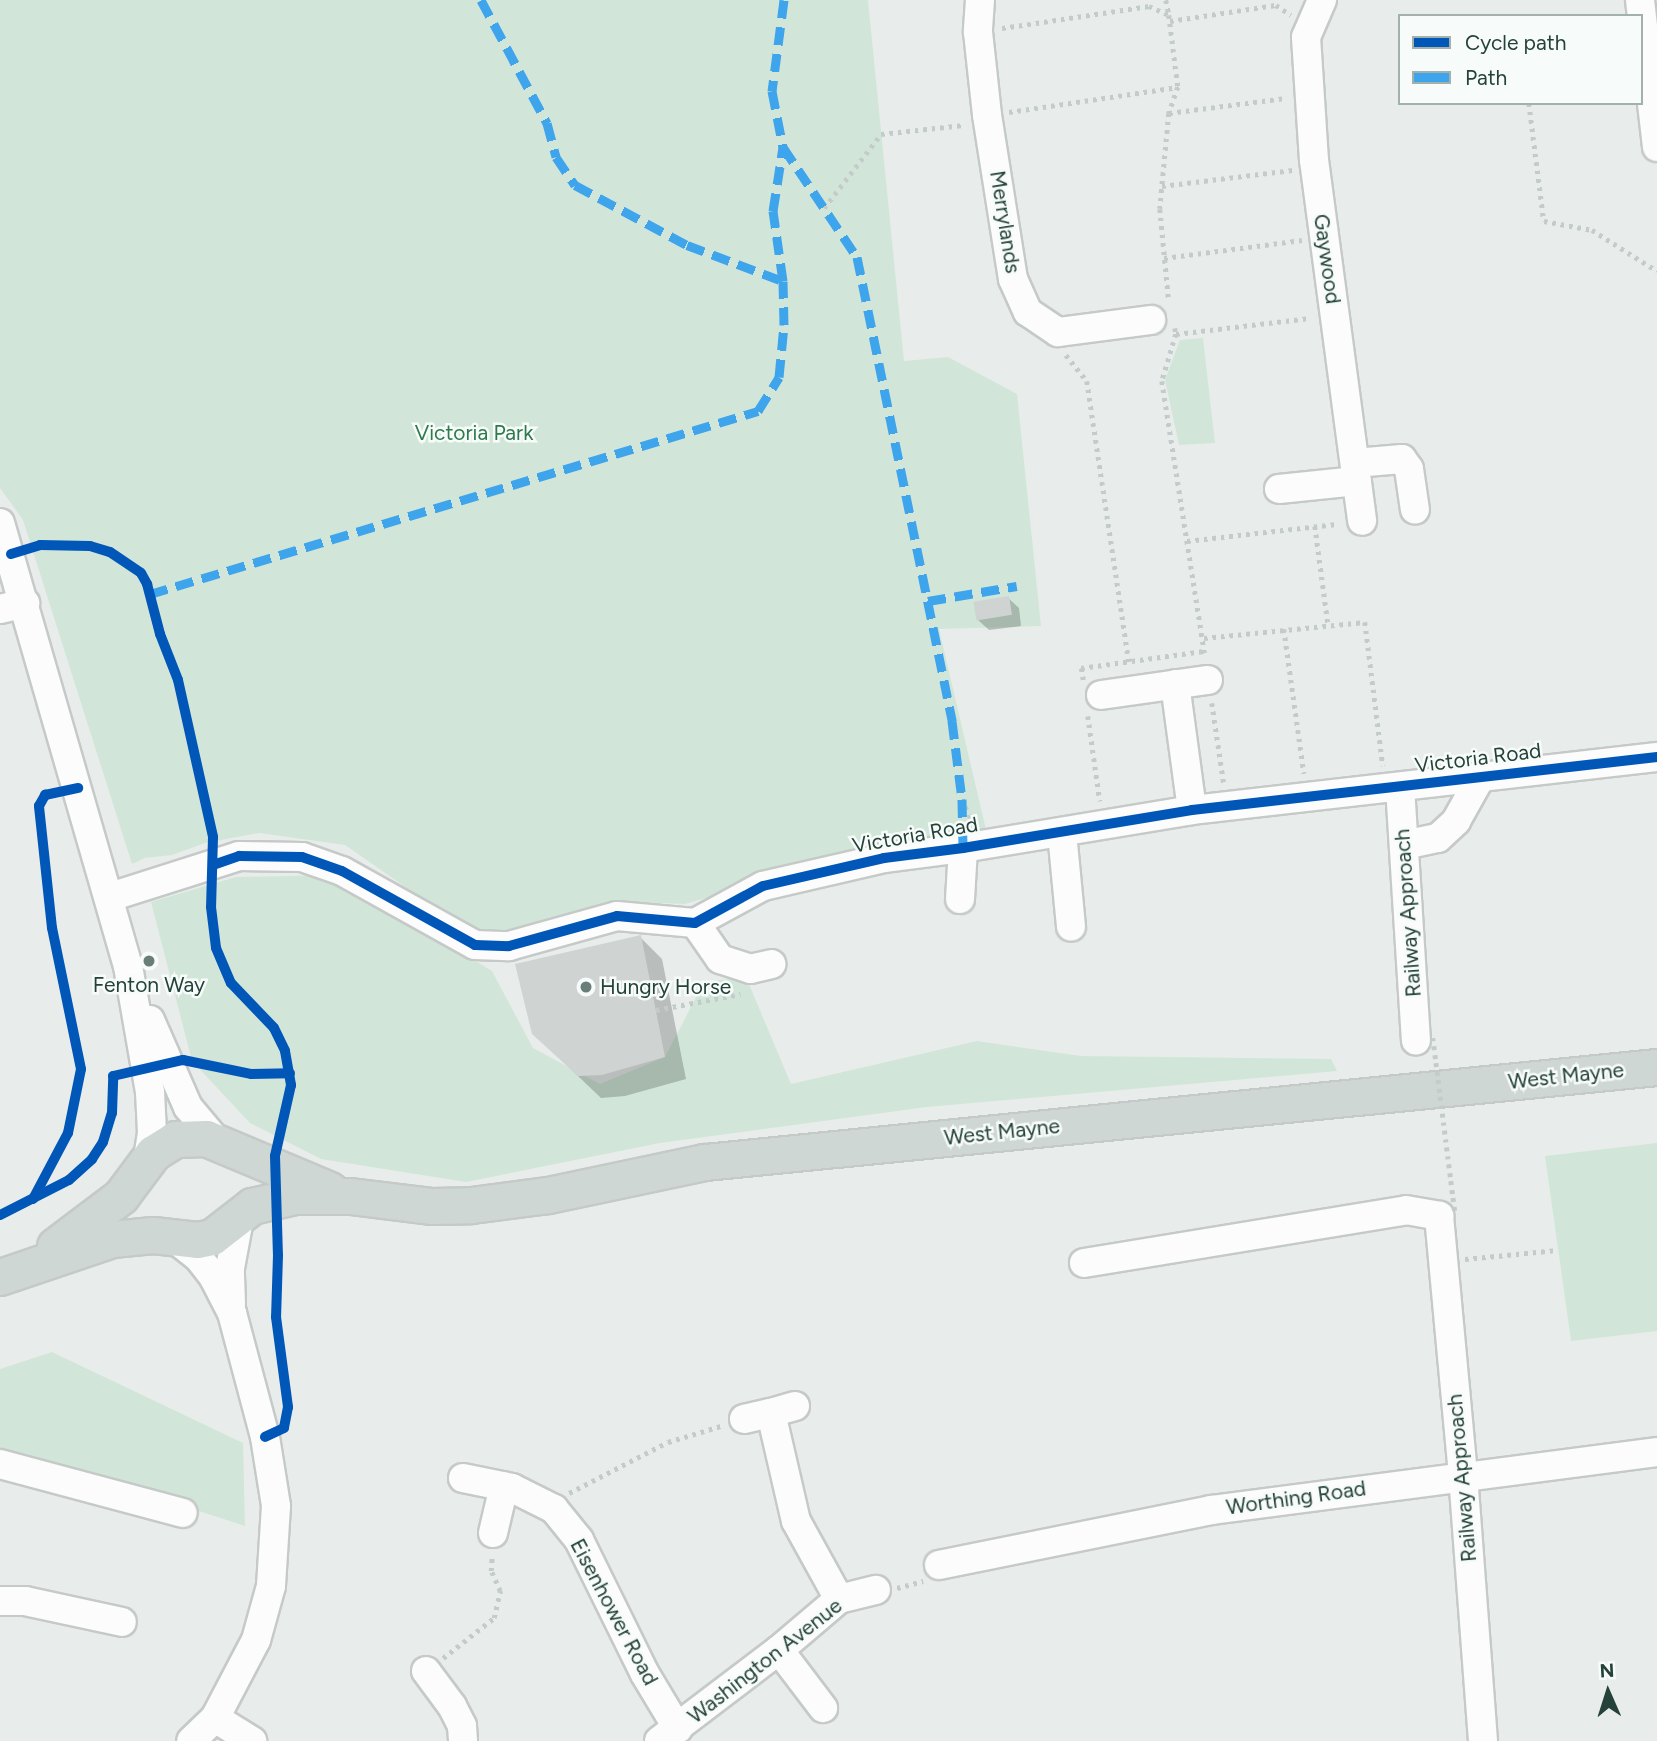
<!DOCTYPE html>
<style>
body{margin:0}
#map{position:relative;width:1657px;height:1741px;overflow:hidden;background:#e8edeb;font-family:Figtree,sans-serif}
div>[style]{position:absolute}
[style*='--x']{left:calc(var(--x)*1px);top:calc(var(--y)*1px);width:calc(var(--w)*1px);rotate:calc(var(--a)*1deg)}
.green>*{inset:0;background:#d1e6d8}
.shadow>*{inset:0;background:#0003}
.building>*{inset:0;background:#cfd4d2;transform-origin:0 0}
.path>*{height:4.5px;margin-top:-2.25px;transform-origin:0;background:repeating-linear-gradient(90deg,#c3ccca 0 3.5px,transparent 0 8.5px)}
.roads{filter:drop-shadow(2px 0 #c5cac8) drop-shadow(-2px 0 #c5cac8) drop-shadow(0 2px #c5cac8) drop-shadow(0 -2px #c5cac8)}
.minor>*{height:28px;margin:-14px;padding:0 14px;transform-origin:14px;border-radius:14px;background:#fcfcfc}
.major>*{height:35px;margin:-17.5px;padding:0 17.5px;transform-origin:17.5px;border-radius:17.5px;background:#cfd7d5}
.path-bridge>*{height:4.5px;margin-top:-2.25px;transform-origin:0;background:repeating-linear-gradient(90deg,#c3ccca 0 3.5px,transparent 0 8.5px)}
.quiet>*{height:9px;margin-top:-4.5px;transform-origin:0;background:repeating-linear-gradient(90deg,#3ea4ec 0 18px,transparent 0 27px)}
.cycleway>*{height:10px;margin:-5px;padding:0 5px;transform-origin:5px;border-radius:5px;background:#0057b8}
.dots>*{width:19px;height:19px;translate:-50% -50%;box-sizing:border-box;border:4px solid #f7fbf9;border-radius:50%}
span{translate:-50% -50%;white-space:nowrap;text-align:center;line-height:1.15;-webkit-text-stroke:5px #f7fbf9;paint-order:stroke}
.street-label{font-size:21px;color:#24423a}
.park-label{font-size:21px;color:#2d7a4b}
.poi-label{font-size:21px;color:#24423a}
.left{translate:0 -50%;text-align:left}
.legend{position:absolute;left:1398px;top:14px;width:245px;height:91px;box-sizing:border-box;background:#f7fbf9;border:2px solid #a3b1ad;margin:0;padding:9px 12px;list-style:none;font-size:21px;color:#24423a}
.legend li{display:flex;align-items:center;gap:14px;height:35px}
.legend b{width:35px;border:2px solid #a3b1ad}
.north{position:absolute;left:1573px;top:1657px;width:70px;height:70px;-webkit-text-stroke:5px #f7fbf9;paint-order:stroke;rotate:357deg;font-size:19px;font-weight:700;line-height:28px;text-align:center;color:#24423a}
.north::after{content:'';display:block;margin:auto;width:24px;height:32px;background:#24423a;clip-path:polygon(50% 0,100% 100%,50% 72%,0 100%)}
</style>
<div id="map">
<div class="green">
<div style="clip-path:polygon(0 0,868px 0,904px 361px,948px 357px,1017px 394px,1041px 626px,939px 629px,987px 834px,743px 887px,685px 904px,630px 902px,496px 935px,470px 932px,345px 845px,259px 833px,205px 843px,172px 855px,145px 858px,132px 864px,23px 520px,0 488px)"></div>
<div style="clip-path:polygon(1203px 338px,1215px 443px,1179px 445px,1165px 380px,1180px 340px)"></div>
<div style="clip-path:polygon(333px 875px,492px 971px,533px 1048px,600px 1084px,665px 1057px,704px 982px,746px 977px,791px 1084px,977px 1041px,1081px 1056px,1331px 1059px,1337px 1071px,927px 1107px,660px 1143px,466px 1182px,321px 1159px,250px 1123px,192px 1061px,151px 902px,236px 877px)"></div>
<div style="clip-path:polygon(1657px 1143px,1657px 1331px,1571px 1341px,1545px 1156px)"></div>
<div style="clip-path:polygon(52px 1352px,243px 1443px,245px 1526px,54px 1464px,0 1454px,0 1369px)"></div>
</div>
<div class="shadow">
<div style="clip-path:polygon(1008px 598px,1019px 608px,1021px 626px,989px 630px,978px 620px)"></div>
<div style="clip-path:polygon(640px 937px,662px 959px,686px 1079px,625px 1096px,601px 1098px,533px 1033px)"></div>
</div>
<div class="building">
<div style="left:1009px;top:596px;width:19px;height:36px;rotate:81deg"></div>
<div style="clip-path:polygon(641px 935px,665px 1057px,602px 1075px,578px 1076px,532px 1034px,515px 964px)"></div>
</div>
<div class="path">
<div style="--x:1166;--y:0;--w:14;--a:78"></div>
<div style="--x:1170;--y:21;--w:107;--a:-8.6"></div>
<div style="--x:1276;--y:5;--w:18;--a:34"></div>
<div style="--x:1002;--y:28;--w:149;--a:-8.5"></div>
<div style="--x:1149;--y:6;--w:22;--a:24"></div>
<div style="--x:1169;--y:15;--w:73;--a:82.9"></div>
<div style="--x:1178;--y:87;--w:28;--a:109"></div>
<div style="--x:1169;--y:113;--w:96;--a:95.4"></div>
<div style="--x:1160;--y:209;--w:93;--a:84.5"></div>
<div style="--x:1529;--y:103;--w:119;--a:82.8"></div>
<div style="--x:1544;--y:221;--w:49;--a:10.6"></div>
<div style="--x:1592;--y:230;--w:77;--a:32.2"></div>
<div style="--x:1009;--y:112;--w:171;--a:-8.4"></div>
<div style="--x:1169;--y:113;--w:118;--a:-7.3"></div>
<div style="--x:1162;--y:186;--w:132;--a:-7"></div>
<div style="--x:824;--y:208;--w:93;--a:-52.4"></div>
<div style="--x:881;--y:134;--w:83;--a:-6.2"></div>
<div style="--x:1164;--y:258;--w:139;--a:-7.4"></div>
<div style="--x:1175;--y:328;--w:6;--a:81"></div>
<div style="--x:1176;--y:334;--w:49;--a:106.6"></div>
<div style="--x:1162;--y:381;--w:278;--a:81.1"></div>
<div style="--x:1176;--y:334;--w:135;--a:-6.8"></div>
<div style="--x:1066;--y:355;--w:33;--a:51"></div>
<div style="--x:1087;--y:381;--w:284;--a:81.5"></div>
<div style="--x:1315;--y:526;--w:99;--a:82.4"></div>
<div style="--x:1187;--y:541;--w:151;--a:-6.5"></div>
<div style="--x:1284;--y:629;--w:146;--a:82.1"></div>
<div style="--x:1204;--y:638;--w:162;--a:-5.7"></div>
<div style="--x:1365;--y:622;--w:145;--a:82.9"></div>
<div style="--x:1083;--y:680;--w:12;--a:-99"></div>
<div style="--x:1081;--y:668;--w:124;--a:-7.9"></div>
<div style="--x:1212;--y:703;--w:82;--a:81.6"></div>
<div style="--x:1088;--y:716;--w:86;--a:82"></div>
<div style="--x:962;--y:799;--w:26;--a:65"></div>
<div style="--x:656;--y:1010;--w:86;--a:-10.7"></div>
<div style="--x:1465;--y:1259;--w:93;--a:-5.5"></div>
<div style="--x:569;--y:1493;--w:111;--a:-27.3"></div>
<div style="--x:668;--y:1442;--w:59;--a:-16.9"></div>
<div style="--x:897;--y:1588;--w:27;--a:-15"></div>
<div style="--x:443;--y:1658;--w:65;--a:-38.1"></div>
<div style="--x:494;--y:1618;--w:28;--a:-77"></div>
<div style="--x:500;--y:1591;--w:22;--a:-114"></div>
<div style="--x:491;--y:1571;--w:14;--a:-86"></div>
</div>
<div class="roads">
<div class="minor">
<div style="--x:980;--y:0;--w:32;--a:94"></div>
<div style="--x:978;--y:32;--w:83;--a:83.8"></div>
<div style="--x:987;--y:115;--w:166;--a:81"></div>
<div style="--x:1013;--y:279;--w:36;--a:66"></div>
<div style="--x:1028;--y:312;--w:36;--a:34"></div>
<div style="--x:1058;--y:332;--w:94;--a:-7.4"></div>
<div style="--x:1322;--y:0;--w:40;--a:113.4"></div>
<div style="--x:1306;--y:37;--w:123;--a:86.3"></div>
<div style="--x:1314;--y:160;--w:364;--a:82.4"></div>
<div style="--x:1640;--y:0;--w:148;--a:83.4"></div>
<div style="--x:1355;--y:463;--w:47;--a:-4.9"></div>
<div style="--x:1402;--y:459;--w:12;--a:55"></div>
<div style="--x:1409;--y:469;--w:41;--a:81.7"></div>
<div style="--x:1279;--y:489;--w:78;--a:-5.9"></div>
<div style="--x:0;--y:523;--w:461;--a:73.9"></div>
<div style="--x:128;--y:966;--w:128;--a:80.1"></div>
<div style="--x:150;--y:1092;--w:41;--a:87.2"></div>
<div style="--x:152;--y:1133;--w:30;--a:99"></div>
<div style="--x:0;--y:609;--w:26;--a:-13"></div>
<div style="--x:1175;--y:684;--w:127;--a:82.3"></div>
<div style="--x:1101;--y:695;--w:108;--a:-8"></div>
<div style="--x:1400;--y:787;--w:254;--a:86.4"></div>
<div style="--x:1062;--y:833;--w:94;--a:84.5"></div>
<div style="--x:1404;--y:845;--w:35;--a:-12"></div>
<div style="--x:1438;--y:838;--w:25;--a:-43"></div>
<div style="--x:1456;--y:821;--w:49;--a:-60.8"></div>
<div style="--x:110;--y:897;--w:135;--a:-17.6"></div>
<div style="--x:239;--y:856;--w:63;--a:0.9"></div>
<div style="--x:302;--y:857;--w:42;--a:19.3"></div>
<div style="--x:342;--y:871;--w:152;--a:29.1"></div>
<div style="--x:475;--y:945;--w:34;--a:2"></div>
<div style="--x:509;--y:946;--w:112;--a:-15.5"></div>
<div style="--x:617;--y:916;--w:78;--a:5.1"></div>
<div style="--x:695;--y:923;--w:77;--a:-28.6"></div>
<div style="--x:763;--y:886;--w:124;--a:-13"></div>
<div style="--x:884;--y:858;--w:80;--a:-7.2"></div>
<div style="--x:963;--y:848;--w:232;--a:-9.4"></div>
<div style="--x:1192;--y:810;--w:468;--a:-6.5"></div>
<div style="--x:960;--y:899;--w:51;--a:-86.6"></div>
<div style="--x:695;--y:923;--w:44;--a:55.2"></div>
<div style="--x:720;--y:959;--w:32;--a:18"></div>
<div style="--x:750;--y:969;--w:22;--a:-13"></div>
<div style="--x:150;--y:1020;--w:95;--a:66.4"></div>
<div style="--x:188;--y:1107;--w:48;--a:50"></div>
<div style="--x:171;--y:1236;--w:34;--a:38"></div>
<div style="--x:198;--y:1257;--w:24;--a:52"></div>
<div style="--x:213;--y:1276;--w:42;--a:62.8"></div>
<div style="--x:232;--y:1313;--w:128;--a:75.1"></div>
<div style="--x:265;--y:1437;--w:70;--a:80.9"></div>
<div style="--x:276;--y:1506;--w:80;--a:93.6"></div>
<div style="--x:271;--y:1586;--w:56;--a:105.5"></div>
<div style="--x:256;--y:1640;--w:88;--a:117.7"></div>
<div style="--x:215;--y:1718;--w:33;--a:136"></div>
<div style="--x:1084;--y:1263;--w:326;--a:-9.3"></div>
<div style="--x:1406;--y:1210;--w:34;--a:10"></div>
<div style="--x:1439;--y:1216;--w:260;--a:84.7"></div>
<div style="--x:1463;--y:1475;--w:267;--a:85.7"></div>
<div style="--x:231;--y:1304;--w:36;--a:-92"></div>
<div style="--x:230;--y:1268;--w:55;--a:-79.5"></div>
<div style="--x:795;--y:1406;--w:25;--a:164"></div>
<div style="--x:771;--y:1413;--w:111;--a:77"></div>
<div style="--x:796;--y:1521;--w:89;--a:61.1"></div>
<div style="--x:744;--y:1419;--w:28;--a:-13"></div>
<div style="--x:0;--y:1464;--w:189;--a:15"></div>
<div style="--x:463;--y:1478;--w:50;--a:11.5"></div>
<div style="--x:512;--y:1488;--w:47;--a:26.6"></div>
<div style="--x:554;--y:1509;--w:40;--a:51"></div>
<div style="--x:579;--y:1540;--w:149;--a:63.8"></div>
<div style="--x:645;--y:1674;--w:64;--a:59"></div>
<div style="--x:493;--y:1533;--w:48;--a:-76.8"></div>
<div style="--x:939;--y:1565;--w:278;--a:-11.4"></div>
<div style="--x:1211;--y:1510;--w:450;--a:-7.4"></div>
<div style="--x:0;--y:1601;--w:25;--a:0"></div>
<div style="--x:25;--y:1601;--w:99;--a:12.2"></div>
<div style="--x:779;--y:1650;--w:73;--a:52.8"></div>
<div style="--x:426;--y:1671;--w:44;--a:53.4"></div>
<div style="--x:452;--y:1706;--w:22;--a:63"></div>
<div style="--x:462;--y:1726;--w:15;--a:86"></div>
<div style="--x:215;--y:1718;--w:44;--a:31.9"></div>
<div style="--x:659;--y:1741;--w:151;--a:-37.2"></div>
<div style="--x:779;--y:1650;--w:79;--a:-40.4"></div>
<div style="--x:839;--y:1599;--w:38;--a:-14"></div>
</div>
<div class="major">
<div style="--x:55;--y:1246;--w:83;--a:-37.1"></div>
<div style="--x:121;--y:1196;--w:54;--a:-53.3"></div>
<div style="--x:153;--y:1153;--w:26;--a:-32"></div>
<div style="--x:175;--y:1139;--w:31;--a:-2"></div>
<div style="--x:206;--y:1138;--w:134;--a:22.8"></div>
<div style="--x:0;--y:1277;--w:118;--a:-18.7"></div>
<div style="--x:112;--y:1239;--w:41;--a:-5.6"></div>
<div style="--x:153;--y:1235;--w:44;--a:6.5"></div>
<div style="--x:197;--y:1240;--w:15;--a:-11"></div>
<div style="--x:212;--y:1237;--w:51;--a:-37.8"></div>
<div style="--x:252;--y:1206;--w:44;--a:-13.1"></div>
<div style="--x:295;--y:1196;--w:55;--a:0"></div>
<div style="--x:350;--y:1196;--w:83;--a:7"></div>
<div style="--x:432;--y:1206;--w:39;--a:-1"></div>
<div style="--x:471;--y:1205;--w:78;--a:-7.4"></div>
<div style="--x:548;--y:1195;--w:160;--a:-11.9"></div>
<div style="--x:705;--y:1162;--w:957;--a:-5.7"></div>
</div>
</div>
<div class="path-bridge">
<div style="--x:1433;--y:1038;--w:175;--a:82.8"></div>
</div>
<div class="quiet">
<div style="--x:481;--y:0;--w:140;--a:61.8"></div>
<div style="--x:547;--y:123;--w:35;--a:75"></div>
<div style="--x:556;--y:157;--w:34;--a:56"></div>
<div style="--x:575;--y:185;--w:127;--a:28.2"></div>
<div style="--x:687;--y:245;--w:103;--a:20.6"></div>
<div style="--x:784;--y:0;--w:92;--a:97.5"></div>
<div style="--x:772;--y:91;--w:57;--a:78.9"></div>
<div style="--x:783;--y:147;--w:133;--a:56.1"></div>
<div style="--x:857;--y:257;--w:474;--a:78.4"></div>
<div style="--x:952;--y:721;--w:79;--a:82.7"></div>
<div style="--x:962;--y:799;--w:49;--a:88.8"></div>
<div style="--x:150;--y:594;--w:635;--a:-16.75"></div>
<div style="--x:758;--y:411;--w:40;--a:-58"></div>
<div style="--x:779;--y:377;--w:52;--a:-84.5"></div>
<div style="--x:784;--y:325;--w:44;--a:-91.3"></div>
<div style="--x:783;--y:281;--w:71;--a:-98.1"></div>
<div style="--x:773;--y:211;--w:65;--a:-81.1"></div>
<div style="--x:928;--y:601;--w:90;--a:-9.6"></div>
</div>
<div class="cycleway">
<div style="--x:11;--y:554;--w:30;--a:-17"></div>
<div style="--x:40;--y:545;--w:50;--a:1.1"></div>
<div style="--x:90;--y:546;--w:21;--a:17"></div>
<div style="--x:110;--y:552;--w:37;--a:34"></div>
<div style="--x:141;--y:573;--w:13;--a:61"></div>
<div style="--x:147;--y:584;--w:52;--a:75.4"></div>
<div style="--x:160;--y:634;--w:49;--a:68.6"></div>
<div style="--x:178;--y:680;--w:161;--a:77.4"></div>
<div style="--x:213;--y:837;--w:70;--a:91.6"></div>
<div style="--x:211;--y:907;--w:41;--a:83"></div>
<div style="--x:216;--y:948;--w:38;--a:67"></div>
<div style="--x:231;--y:983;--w:62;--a:46.3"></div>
<div style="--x:274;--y:1028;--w:25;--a:64"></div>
<div style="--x:285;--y:1051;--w:35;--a:80"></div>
<div style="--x:291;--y:1085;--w:73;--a:102.7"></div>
<div style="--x:275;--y:1156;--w:99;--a:88.3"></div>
<div style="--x:278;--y:1255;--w:62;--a:91.8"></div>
<div style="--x:276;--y:1317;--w:91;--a:82.4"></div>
<div style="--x:288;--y:1407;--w:21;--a:101"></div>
<div style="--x:284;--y:1428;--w:21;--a:155"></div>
<div style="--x:213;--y:865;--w:28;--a:-19"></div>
<div style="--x:239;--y:856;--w:63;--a:0.9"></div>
<div style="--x:302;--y:857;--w:42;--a:19.3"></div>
<div style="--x:342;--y:871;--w:152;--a:29.1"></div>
<div style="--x:475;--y:945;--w:34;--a:2"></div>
<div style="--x:509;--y:946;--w:112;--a:-15.5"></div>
<div style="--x:617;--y:916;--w:78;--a:5.1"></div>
<div style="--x:695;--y:923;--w:77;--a:-28.6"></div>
<div style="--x:763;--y:886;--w:124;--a:-13"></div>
<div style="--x:884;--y:858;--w:80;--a:-7.2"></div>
<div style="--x:963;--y:848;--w:232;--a:-9.4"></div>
<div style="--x:1192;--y:810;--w:468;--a:-6.5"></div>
<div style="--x:33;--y:1199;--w:75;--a:-62.1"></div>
<div style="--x:68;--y:1133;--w:65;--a:-78.5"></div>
<div style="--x:81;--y:1069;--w:144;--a:-101.6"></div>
<div style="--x:52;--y:928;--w:123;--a:-96.1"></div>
<div style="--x:39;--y:806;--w:13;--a:-61"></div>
<div style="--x:45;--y:795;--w:34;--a:-12"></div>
<div style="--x:0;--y:1215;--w:77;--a:-26.9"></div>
<div style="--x:69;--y:1180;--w:31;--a:-42"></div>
<div style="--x:92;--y:1159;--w:20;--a:-57"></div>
<div style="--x:103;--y:1142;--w:30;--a:-73"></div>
<div style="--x:112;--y:1113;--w:37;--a:-88"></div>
<div style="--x:113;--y:1076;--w:72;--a:-12.9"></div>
<div style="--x:183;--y:1060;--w:69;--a:11.6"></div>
<div style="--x:251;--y:1074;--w:39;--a:-1"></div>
</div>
<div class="dots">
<div style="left:149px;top:961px;background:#697e78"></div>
<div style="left:586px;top:987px;background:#697e78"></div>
</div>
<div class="street-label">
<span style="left:1005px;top:222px;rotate:81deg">Merrylands</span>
<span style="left:1327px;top:259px;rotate:82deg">Gaywood</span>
<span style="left:1478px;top:758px;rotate:-7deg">Victoria Road</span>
<span style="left:915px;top:835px;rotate:-10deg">Victoria Road</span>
<span style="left:1408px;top:913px;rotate:-94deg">Railway Approach</span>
<span style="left:1566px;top:1076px;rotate:-6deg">West Mayne</span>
<span style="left:1002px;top:1132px;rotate:-6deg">West Mayne</span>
<span style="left:1462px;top:1478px;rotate:-95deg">Railway Approach</span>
<span style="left:1296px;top:1498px;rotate:-8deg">Worthing Road</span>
<span style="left:614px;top:1612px;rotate:62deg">Eisenhower Road</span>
<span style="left:765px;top:1661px;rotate:-38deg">Washington Avenue</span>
</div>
<div class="park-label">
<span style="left:474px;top:433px">Victoria Park</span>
</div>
<div class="poi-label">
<span style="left:149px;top:985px">Fenton Way</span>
<span class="left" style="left:600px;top:987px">Hungry Horse</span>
</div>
<ul class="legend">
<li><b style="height:9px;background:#0057b8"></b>Cycle path</li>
<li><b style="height:9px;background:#3ea4ec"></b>Path</li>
</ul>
<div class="north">N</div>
</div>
